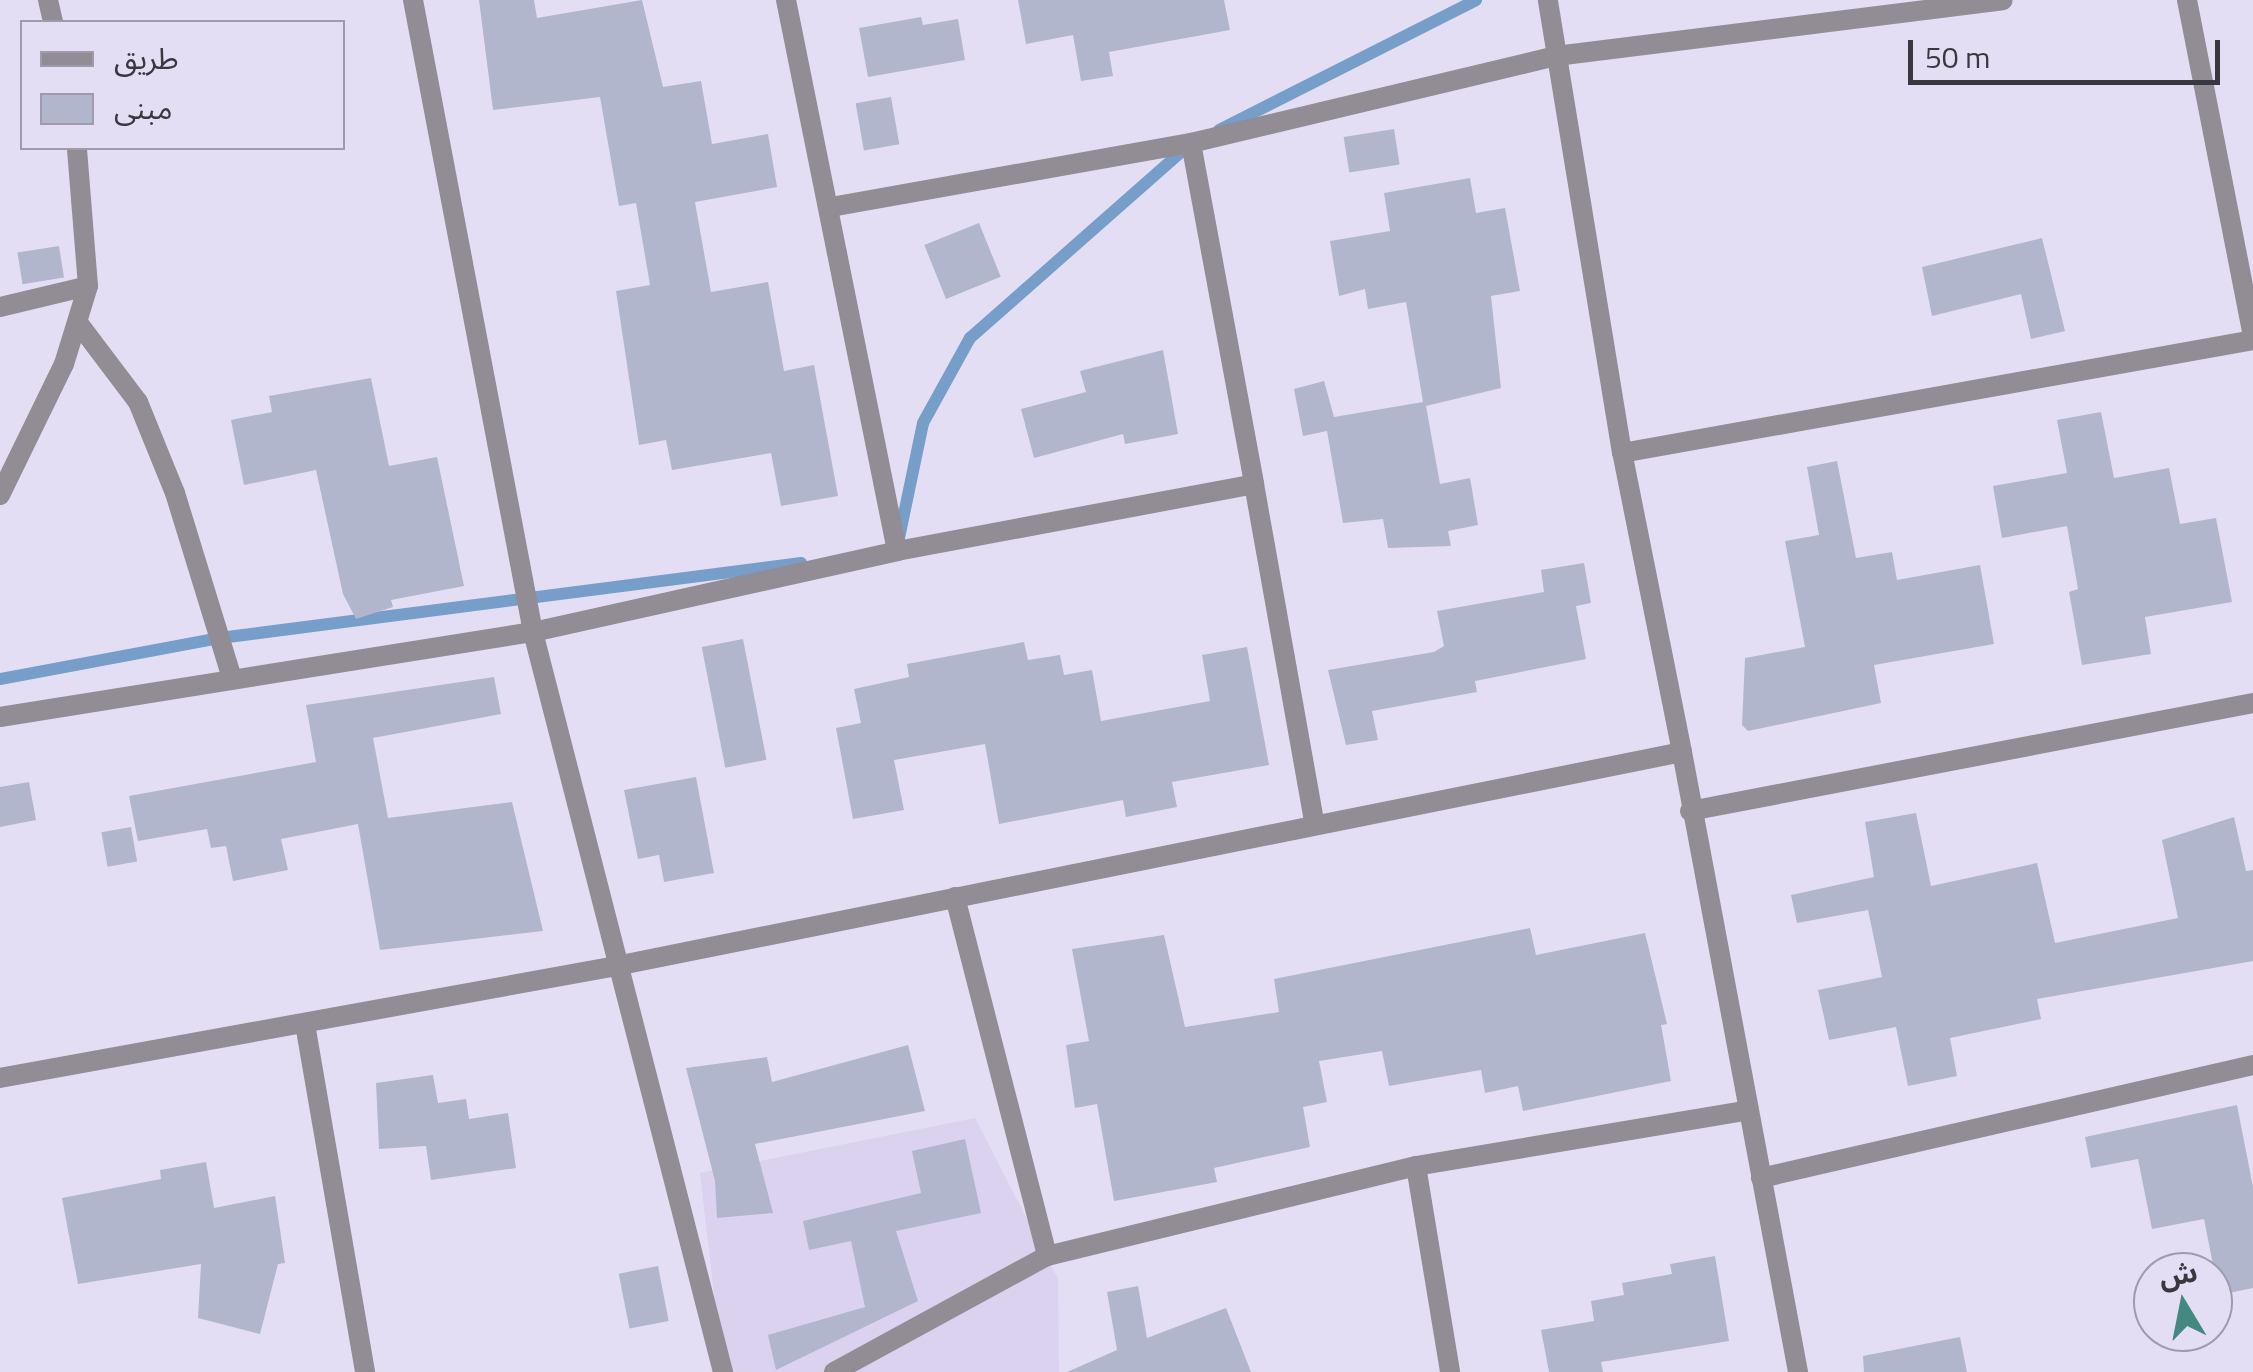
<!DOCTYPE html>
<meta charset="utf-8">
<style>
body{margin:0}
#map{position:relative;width:2253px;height:1372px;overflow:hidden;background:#e4def5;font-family:"Titillium Web","Noto Sans Arabic",sans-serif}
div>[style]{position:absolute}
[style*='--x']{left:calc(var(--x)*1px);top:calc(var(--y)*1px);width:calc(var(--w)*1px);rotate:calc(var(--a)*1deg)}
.built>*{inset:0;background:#dbd2ef}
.stream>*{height:12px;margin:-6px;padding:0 6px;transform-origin:6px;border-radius:6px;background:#779dc9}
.building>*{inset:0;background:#b1b6cc;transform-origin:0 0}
.street>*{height:20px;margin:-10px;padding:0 10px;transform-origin:10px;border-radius:10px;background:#928c94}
span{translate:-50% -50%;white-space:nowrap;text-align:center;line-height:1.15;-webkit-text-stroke:8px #e4def5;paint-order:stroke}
.legend{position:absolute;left:20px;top:20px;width:325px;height:130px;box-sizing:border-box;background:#e4def5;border:2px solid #a09bac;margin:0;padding:12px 18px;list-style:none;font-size:30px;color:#39373f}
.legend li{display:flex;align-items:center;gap:20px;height:50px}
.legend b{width:50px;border:2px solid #a09bac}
.north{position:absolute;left:2133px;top:1252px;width:100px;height:100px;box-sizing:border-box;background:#e4def5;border:2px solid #a09bac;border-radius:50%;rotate:350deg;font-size:28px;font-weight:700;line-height:40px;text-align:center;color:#39373f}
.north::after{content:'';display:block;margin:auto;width:35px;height:45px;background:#438981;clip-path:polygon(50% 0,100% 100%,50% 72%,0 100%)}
.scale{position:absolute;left:1908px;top:40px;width:312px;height:45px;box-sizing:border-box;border:5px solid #39373f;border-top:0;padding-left:12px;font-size:30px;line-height:35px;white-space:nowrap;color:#39373f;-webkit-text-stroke:8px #e4def5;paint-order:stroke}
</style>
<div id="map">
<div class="built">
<div style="clip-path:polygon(975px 1118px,1058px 1279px,1059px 1372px,723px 1372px,700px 1173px)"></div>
</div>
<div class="stream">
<div style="--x:1219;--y:130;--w:288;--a:-26.8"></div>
<div style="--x:899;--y:538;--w:117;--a:-78.2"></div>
<div style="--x:923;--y:423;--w:97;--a:-61.1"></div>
<div style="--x:970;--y:338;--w:290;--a:-41.4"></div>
<div style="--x:0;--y:679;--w:224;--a:-10.6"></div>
<div style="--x:220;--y:638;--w:586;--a:-7.36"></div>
</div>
<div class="building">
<div style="clip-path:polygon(479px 0,534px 0,537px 18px,642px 0,663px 87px,701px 81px,712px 144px,768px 134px,777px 187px,695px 202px,711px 292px,768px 282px,784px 371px,814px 365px,838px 496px,781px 506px,771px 453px,672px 470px,666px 440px,639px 445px,616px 291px,650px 285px,636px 203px,619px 206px,600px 97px,493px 110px)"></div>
<div style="clip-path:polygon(1018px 0,1224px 0,1230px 30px,1109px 52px,1113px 76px,1081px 81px,1073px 35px,1026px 44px)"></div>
<div style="clip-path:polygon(921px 17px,923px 25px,958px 19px,965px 60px,868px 77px,859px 28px)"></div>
<div style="left:891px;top:97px;width:48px;height:36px;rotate:80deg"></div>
<div style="left:1394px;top:129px;width:36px;height:51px;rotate:81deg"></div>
<div style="clip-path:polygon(1470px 178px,1476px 213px,1505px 208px,1520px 291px,1491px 296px,1501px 388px,1426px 406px,1440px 484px,1470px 478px,1478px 525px,1448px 531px,1451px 546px,1388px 548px,1383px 519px,1343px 523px,1327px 431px,1303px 436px,1294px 389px,1324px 381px,1334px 417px,1423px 402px,1406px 302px,1368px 309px,1365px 289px,1339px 296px,1330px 241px,1390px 231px,1384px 193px)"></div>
<div style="left:979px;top:223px;width:58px;height:59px;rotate:68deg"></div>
<div style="clip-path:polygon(2042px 238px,2065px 331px,2031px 339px,2021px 294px,1932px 316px,1922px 267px)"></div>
<div style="left:59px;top:246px;width:32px;height:42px;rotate:81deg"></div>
<div style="clip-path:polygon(1163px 350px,1178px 434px,1125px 444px,1123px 434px,1034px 458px,1021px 409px,1086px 392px,1080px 371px)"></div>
<div style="clip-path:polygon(371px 378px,389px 466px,437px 457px,464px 586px,391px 600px,393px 607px,356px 619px,343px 594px,316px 470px,244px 485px,231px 420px,272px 412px,269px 396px)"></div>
<div style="clip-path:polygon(2101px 412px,2114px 478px,2169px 468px,2180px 524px,2216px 518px,2232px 602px,2145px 617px,2151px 654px,2082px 665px,2069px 592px,2078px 589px,2067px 526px,2002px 538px,1993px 486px,2067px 473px,2057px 420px)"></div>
<div style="clip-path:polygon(1837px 461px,1856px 558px,1892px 552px,1897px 580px,1980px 565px,1994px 644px,1874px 665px,1881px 703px,1748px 731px,1742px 725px,1745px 658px,1805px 647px,1785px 541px,1819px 535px,1807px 467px)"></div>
<div style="clip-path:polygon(1584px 563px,1591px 603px,1576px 606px,1586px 659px,1475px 681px,1477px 692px,1372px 711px,1378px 740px,1346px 745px,1328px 670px,1434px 652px,1444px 646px,1437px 611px,1544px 592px,1541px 570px)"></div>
<div style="left:743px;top:639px;width:123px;height:42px;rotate:79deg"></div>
<div style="clip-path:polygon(1024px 642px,1028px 660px,1060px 655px,1064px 675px,1092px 670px,1101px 721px,1210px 701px,1202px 655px,1247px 647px,1269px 765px,1172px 782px,1177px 807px,1126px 817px,1123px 800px,999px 824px,985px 744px,894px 760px,904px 810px,853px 819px,836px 728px,861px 723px,854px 689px,909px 677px,907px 664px)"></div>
<div style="clip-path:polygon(494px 677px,501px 714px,373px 738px,388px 818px,512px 802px,543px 931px,380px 950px,358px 824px,281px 839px,288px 870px,233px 881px,226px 846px,211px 848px,207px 829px,138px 841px,129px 796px,316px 762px,306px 705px)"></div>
<div style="clip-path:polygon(696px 777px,714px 873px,664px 882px,659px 855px,638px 859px,624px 790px)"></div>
<div style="clip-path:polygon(29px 782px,36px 820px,0 827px,0 787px)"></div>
<div style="clip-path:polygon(1916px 813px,1931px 886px,2037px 863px,2055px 943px,2178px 918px,2162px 840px,2234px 817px,2246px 871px,2253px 870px,2253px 961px,2037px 999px,2041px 1019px,1950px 1038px,1957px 1076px,1908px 1086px,1896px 1027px,1829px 1040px,1818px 990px,1882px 977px,1868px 910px,1797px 923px,1791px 895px,1874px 877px,1865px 822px)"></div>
<div style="left:131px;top:827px;width:35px;height:30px;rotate:80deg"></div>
<div style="clip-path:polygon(1530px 928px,1536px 955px,1645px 933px,1667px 1024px,1661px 1025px,1671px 1081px,1523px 1111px,1518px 1086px,1485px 1093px,1481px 1070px,1389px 1086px,1382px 1051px,1319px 1061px,1327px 1102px,1303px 1107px,1310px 1147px,1214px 1168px,1217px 1182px,1114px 1201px,1097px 1104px,1075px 1108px,1066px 1045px,1089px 1041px,1072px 949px,1164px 935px,1185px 1027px,1279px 1012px,1274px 979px)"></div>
<div style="clip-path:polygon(908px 1045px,925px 1111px,755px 1144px,773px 1213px,717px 1218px,715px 1181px,686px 1068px,767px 1057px,772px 1082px)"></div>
<div style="clip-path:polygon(433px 1075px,438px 1103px,466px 1099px,469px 1119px,508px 1113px,516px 1168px,431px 1180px,426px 1146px,379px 1149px,376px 1083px)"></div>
<div style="clip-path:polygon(2237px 1105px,2253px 1187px,2253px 1288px,2219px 1295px,2204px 1219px,2152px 1229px,2138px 1159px,2091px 1168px,2085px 1137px)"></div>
<div style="clip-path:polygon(965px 1139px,981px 1213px,896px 1231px,918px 1301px,776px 1370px,768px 1335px,865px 1307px,851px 1241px,809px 1250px,803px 1221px,921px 1193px,912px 1151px)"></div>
<div style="clip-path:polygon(206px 1162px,214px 1208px,275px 1196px,285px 1263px,278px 1264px,260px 1334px,198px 1318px,201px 1264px,78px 1284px,62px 1198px,161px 1179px,160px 1170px)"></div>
<div style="clip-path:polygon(1715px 1256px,1729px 1341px,1601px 1362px,1603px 1372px,1549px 1372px,1541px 1330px,1594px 1321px,1591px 1301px,1624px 1295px,1622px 1283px,1672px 1274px,1670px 1264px)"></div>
<div style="left:658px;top:1266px;width:56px;height:40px;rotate:79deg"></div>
<div style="clip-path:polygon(1138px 1286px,1147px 1338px,1226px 1308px,1251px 1372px,1067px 1372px,1117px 1350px,1107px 1292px)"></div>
<div style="clip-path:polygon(1960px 1337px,1967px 1372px,1864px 1372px,1863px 1356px)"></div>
</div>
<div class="street">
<div style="--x:48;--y:0;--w:23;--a:77"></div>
<div style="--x:413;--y:0;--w:643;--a:79.25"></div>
<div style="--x:533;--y:632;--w:764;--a:75.6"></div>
<div style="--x:786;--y:0;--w:562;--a:78.61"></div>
<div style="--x:897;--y:551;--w:363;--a:-10.6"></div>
<div style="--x:1254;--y:484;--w:343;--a:79.9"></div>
<div style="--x:2187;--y:0;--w:341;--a:78.9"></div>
<div style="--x:1191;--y:143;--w:347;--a:79.5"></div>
<div style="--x:831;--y:207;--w:366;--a:-10.1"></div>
<div style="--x:1191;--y:143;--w:375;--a:-13.4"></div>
<div style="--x:1556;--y:56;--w:450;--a:-7.1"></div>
<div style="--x:0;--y:307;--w:90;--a:-13.4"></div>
<div style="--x:79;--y:324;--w:98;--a:52.9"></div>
<div style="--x:138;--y:402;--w:98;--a:67.9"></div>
<div style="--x:175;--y:493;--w:194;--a:72.9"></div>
<div style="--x:1622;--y:453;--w:641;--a:-10.15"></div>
<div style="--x:0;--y:495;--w:146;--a:-64"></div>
<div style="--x:64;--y:364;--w:82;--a:-72.9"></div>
<div style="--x:88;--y:286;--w:138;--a:-94.6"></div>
<div style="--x:0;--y:717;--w:540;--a:-9.06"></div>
<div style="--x:533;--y:632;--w:373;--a:-12.5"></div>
<div style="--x:1682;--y:752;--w:631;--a:79.4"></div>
<div style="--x:1690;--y:811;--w:573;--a:-10.86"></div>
<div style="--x:955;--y:897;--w:371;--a:75.6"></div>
<div style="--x:305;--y:1024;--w:353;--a:80.2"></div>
<div style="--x:0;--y:1078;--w:626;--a:-10.3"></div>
<div style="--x:616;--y:966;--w:1087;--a:-11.35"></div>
<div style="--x:1682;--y:752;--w:305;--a:-101.3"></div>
<div style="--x:1622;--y:453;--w:459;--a:-99.3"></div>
<div style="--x:1416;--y:1166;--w:209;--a:80.6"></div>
<div style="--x:1761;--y:1178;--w:505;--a:-12.94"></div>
<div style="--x:834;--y:1372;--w:243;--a:-28.6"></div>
<div style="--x:1047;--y:1256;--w:380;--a:-13.7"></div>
<div style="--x:1416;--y:1166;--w:335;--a:-9.5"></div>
</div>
<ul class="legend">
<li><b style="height:12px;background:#928c94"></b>طريق</li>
<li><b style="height:28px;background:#b1b6cc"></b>مبنى</li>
</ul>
<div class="north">ش</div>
<div class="scale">50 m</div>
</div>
